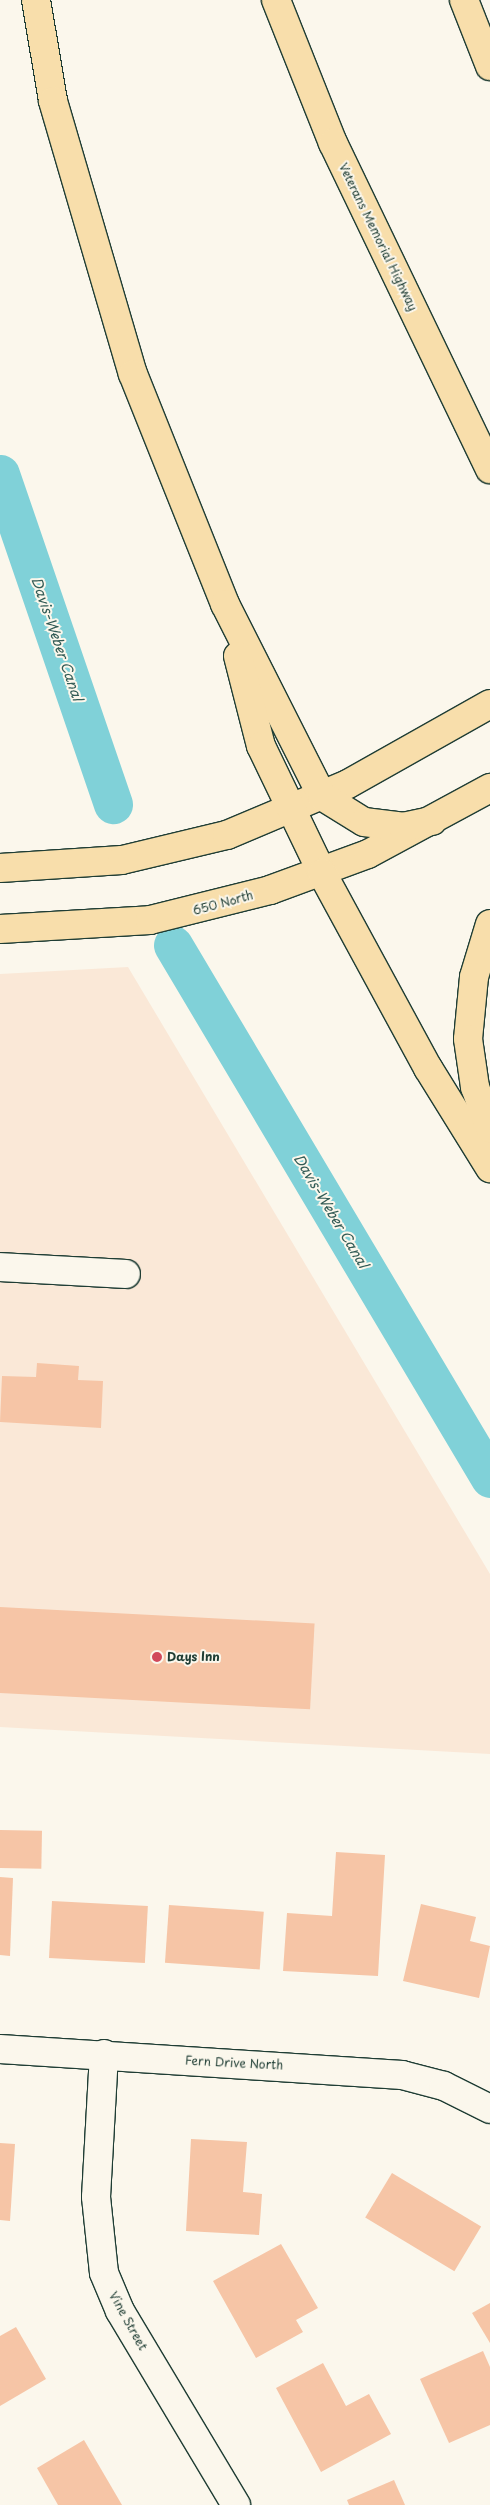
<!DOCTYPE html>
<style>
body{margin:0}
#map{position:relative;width:490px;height:2505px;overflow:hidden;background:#fbf7ec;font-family:"Playpen Sans",sans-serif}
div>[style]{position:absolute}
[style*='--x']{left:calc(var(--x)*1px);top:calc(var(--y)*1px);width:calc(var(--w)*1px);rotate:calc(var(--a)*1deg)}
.built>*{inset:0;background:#fae8d7}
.canal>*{height:39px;margin:-19.5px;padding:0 19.5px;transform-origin:19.5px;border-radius:19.5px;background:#80d1d8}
.building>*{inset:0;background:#f6c5a6;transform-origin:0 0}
.roads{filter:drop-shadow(1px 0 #1f3d34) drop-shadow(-1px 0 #1f3d34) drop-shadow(0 1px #1f3d34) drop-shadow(0 -1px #1f3d34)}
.minor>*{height:28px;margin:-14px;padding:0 14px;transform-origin:14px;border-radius:14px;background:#fbf7ec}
.major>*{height:28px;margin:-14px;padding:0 14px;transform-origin:14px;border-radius:14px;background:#f8deab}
.highway>*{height:28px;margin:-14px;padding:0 14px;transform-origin:14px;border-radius:14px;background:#f8deab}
.dots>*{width:14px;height:14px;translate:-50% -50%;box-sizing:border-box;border:2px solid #fbf7ec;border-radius:50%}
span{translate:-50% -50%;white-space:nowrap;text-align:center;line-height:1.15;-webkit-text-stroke:4px #fbf7ec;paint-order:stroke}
.street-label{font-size:12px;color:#1f3d34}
.poi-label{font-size:12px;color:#1f3d34;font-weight:700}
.left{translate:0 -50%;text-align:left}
.water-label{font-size:14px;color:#325b55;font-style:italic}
</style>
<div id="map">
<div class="built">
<div style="clip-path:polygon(128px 967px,490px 1574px,490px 1754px,0 1727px,0 974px)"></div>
</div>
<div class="canal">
<div style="--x:0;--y:474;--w:349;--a:71.1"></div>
<div style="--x:173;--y:945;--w:620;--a:59.26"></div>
</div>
<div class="building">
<div style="clip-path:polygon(37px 1363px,79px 1366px,78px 1380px,103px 1381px,101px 1428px,0 1422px,2px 1376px,36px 1377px)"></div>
<div style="left:0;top:1607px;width:315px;height:86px;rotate:3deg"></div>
<div style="left:0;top:1830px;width:42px;height:38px;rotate:1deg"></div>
<div style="clip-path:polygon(336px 1852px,385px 1855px,378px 1976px,283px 1971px,287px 1913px,332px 1916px)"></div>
<div style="clip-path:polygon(0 1877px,13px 1878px,10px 1956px,0 1955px)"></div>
<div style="left:52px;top:1901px;width:96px;height:57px;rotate:3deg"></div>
<div style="clip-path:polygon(421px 1904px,476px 1917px,470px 1941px,490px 1946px,479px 1998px,403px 1981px)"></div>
<div style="left:169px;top:1905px;width:95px;height:58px;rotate:4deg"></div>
<div style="clip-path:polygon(191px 2139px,247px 2142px,243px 2192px,262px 2194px,259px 2235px,186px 2231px)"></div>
<div style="clip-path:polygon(0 2143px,15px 2144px,10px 2221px,0 2220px)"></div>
<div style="left:392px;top:2173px;width:104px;height:52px;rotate:31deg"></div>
<div style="clip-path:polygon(281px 2244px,318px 2308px,296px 2320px,303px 2332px,256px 2358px,213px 2281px)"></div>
<div style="clip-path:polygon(490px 2303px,490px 2343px,472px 2313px)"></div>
<div style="clip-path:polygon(16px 2327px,46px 2379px,0 2406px,0 2336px)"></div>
<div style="clip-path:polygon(483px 2351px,490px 2367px,490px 2425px,449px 2443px,420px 2379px)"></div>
<div style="clip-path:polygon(323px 2363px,346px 2406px,369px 2394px,391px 2434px,321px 2472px,276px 2388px)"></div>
<div style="clip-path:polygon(84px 2440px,122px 2505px,58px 2505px,37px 2468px)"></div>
<div style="clip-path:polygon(394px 2480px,405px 2505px,349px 2505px,347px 2500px)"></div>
</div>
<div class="roads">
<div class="minor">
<div style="--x:0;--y:1267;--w:126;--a:3.2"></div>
<div style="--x:0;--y:2049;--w:403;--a:3.7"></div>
<div style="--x:402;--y:2075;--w:43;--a:14.7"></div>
<div style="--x:444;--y:2086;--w:51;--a:26.6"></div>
<div style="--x:104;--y:2054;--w:143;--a:93.2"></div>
<div style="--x:96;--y:2197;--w:76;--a:84"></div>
<div style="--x:104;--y:2273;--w:41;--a:67.2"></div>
<div style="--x:120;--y:2311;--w:226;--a:59.1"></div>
</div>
<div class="major">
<div style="--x:0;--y:868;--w:122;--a:-3.8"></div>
<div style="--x:122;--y:860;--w:108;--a:-13.4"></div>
<div style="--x:227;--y:835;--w:131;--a:-22.9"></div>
<div style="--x:348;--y:784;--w:163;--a:-29.4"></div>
<div style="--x:0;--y:929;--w:150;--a:-3.4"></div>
<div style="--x:150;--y:920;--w:124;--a:-14"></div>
<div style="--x:270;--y:890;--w:104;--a:-20.2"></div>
<div style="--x:368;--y:854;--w:139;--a:-28.4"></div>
</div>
<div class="highway">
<div style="--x:36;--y:0;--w:102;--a:80.4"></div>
<div style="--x:53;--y:101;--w:284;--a:73.7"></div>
<div style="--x:133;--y:374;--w:248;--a:68.2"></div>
<div style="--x:225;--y:604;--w:215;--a:63.2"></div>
<div style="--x:322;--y:796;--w:49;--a:31.8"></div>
<div style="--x:364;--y:822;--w:39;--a:7"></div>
<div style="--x:403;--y:827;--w:30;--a:-12"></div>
<div style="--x:276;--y:0;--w:154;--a:68.3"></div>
<div style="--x:333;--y:143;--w:362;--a:64.3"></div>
<div style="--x:464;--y:0;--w:71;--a:68.5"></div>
<div style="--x:238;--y:656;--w:93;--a:75.7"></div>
<div style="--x:261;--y:746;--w:141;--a:64.3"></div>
<div style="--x:322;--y:873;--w:222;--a:61.5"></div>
<div style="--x:428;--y:1068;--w:118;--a:58.2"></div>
<div style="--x:490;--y:924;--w:55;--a:106.8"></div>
<div style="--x:474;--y:977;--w:62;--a:95.5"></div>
<div style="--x:468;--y:1039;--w:49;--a:81.7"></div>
<div style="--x:475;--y:1087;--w:44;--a:69.9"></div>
</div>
</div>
<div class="dots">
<div style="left:157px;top:1657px;background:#d1495b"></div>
</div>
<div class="street-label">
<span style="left:378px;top:237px;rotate:64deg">Veterans Memorial Highway</span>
<span style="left:223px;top:903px;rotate:-15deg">650 North</span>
<span style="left:234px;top:2063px;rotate:3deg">Fern Drive North</span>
<span style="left:128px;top:2321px;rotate:61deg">Vine Street</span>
</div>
<div class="poi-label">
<span class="left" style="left:167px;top:1657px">Days Inn</span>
</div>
<div class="water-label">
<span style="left:57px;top:639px;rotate:71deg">Davis-Weber Canal</span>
<span style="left:331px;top:1211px;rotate:59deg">Davis-Weber Canal</span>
</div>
</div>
